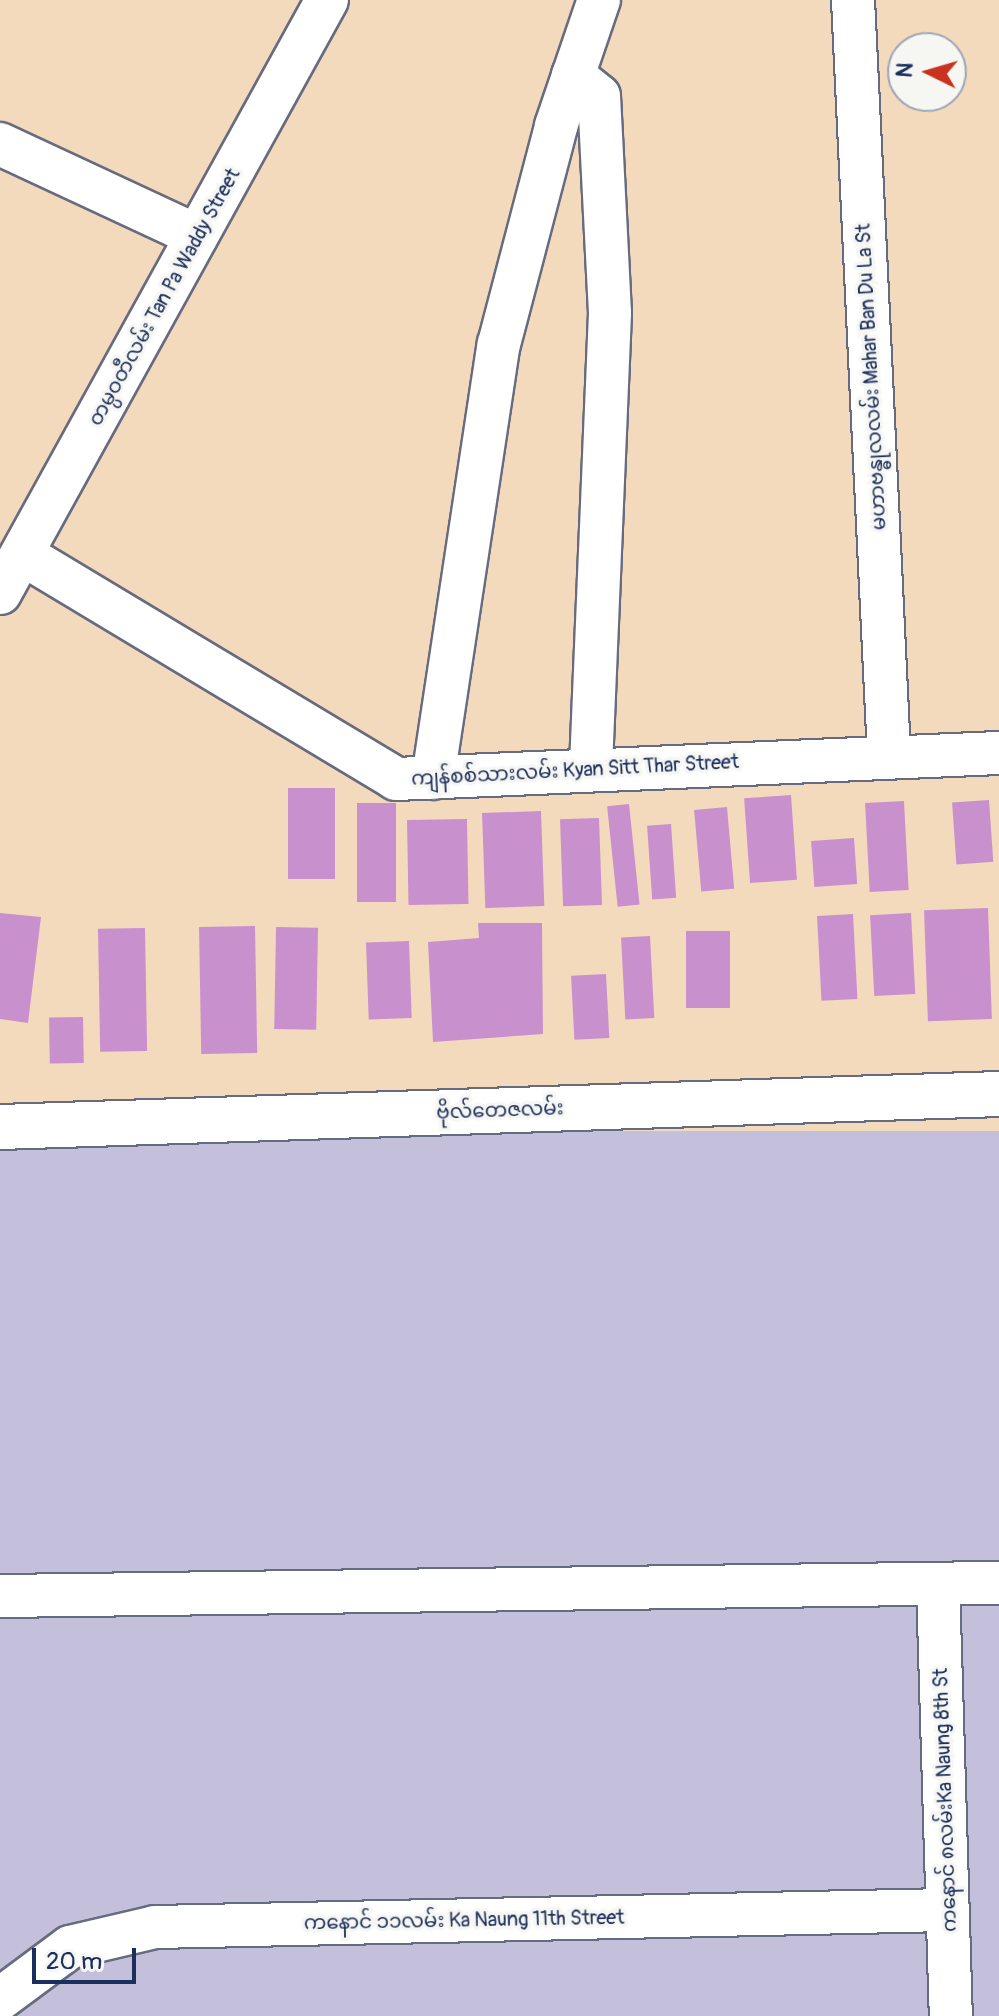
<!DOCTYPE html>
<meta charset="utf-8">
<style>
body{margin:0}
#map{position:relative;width:999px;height:2016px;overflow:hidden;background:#f4dabc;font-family:Pangolin,"Noto Sans Myanmar",sans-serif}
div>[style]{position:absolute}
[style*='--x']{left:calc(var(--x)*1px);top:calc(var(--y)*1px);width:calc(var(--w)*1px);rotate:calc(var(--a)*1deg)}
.industrial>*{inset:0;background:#c4c0db;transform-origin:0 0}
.building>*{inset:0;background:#c990ce;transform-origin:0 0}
.roads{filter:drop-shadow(2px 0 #676b7f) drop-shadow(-2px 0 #676b7f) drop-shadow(0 2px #676b7f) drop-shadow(0 -2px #676b7f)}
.minor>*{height:42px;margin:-21px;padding:0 21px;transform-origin:21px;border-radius:21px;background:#fff}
.secondary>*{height:44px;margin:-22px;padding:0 22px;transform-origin:22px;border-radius:22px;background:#fff}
span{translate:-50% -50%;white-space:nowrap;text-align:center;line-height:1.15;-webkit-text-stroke:7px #f6f6f2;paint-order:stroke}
.street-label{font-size:20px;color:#1b2f5e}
.north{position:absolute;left:887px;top:32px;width:80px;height:80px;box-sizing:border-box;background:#f6f6f2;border:2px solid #9ea6b7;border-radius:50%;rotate:275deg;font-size:22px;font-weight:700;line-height:32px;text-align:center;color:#1b2f5e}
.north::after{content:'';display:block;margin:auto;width:28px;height:36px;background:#c8321e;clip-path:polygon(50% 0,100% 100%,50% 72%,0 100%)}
.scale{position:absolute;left:32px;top:1948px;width:104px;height:36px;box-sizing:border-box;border:4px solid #1b2f5e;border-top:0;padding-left:10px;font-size:24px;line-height:28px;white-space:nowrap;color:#1b2f5e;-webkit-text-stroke:6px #f6f6f2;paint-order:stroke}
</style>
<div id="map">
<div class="industrial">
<div style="left:999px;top:1131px;width:885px;height:999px;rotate:90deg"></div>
</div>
<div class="building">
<div style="left:288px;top:788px;width:47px;height:91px"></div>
<div style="left:791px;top:795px;width:85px;height:47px;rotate:86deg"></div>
<div style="left:989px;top:800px;width:62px;height:37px;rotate:86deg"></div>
<div style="left:904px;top:801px;width:89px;height:39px;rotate:87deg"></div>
<div style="left:357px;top:803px;width:39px;height:99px"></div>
<div style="left:629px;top:804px;width:101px;height:22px;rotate:84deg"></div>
<div style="left:727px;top:807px;width:82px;height:33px;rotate:85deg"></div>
<div style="left:541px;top:811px;width:95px;height:59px;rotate:88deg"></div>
<div style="left:599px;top:818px;width:87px;height:39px;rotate:88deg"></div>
<div style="left:467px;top:819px;width:85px;height:60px;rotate:89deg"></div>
<div style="left:671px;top:824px;width:74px;height:24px;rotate:86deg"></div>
<div style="left:854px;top:838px;width:46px;height:43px;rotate:86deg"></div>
<div style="left:988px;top:908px;width:111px;height:64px;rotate:88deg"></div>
<div style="clip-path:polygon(0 913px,41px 917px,28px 1023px,0 1019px)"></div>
<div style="left:911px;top:913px;width:81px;height:41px;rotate:87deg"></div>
<div style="left:853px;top:914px;width:85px;height:36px;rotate:87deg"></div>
<div style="clip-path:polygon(478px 923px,542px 923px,543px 1034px,433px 1042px,428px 942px,479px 938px)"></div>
<div style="left:255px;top:926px;width:127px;height:56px;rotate:89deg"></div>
<div style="left:276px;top:927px;width:42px;height:102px;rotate:1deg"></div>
<div style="left:145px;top:928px;width:123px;height:47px;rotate:89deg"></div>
<div style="left:686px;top:931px;width:44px;height:77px"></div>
<div style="left:650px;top:936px;width:82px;height:29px;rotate:87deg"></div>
<div style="left:409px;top:941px;width:77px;height:43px;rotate:88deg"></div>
<div style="left:606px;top:974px;width:64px;height:35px;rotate:87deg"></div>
<div style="left:83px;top:1017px;width:46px;height:34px;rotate:89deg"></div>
</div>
<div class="roads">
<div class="minor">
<div style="--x:853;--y:0;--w:756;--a:87.27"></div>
<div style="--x:573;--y:75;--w:33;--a:39"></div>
<div style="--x:599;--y:96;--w:217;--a:87.1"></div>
<div style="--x:610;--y:313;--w:457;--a:92.4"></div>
<div style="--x:0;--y:144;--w:217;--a:25"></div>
<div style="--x:22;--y:554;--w:436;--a:31"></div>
<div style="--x:396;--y:779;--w:604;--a:-2.47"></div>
<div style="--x:0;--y:593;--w:677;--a:-61.13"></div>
<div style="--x:433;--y:778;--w:439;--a:-81.4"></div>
<div style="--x:499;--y:344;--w:225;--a:-75.3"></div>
<div style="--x:556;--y:126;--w:133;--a:-71.2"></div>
<div style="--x:938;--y:1584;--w:432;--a:88.3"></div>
<div style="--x:0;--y:1596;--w:999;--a:-0.75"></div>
<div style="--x:0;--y:1999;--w:87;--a:-36.6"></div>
<div style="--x:70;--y:1947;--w:87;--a:-13.2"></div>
<div style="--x:155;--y:1927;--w:793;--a:-1.23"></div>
</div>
<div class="secondary">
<div style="--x:0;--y:1127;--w:1000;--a:-1.89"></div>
</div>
</div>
<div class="street-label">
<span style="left:164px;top:297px;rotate:-61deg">တမ္ပဝတီလမ်း Tan Pa Waddy Street</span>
<span style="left:871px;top:377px;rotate:-93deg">မဟာဗန္ဓုလလမ်း Mahar Ban Du La St</span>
<span style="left:575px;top:770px;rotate:-3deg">ကျန်စစ်သားလမ်း Kyan Sitt Thar Street</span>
<span style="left:500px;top:1110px;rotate:-2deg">ဗိုလ်တေဇလမ်း</span>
<span style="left:945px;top:1800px;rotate:-92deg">ကနောင် ၈လမ်းKa Naung 8th St</span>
<span style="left:464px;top:1920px;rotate:-1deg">ကနောင် ၁၁လမ်း Ka Naung 11th Street</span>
</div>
<div class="north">N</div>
<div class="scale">20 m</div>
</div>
